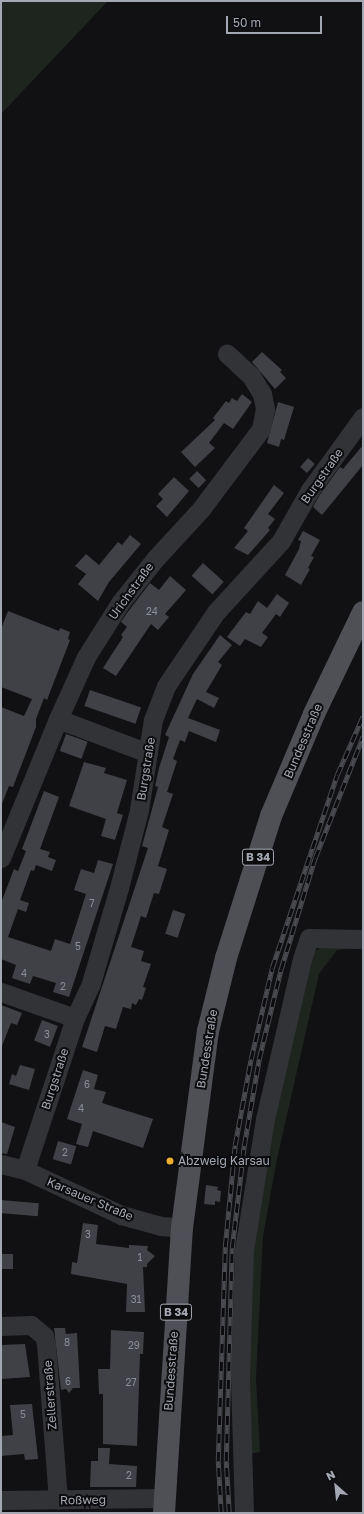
<!DOCTYPE html>
<meta charset="utf-8">
<style>
body{margin:0}
#map{position:relative;width:364px;height:1514px;overflow:hidden;background:#111113;font-family:"Golos Text",sans-serif}
div>[style]{position:absolute}
[style*='--x']{left:calc(var(--x)*1px);top:calc(var(--y)*1px);width:calc(var(--w)*1px);rotate:calc(var(--a)*1deg)}
.green>*{inset:0;background:#1e251e}
.building>*{inset:0;background:#404146;transform-origin:0 0}
.minor>*{height:19px;margin:-9.5px;padding:0 9.5px;transform-origin:9.5px;border-radius:9.5px;background:#323337}
.major>*{height:22px;margin:-11px;padding:0 11px;transform-origin:11px;border-radius:11px;background:#4e5056}
.rail>*{height:4.5px;margin-top:-2.25px;transform-origin:0;background:repeating-linear-gradient(90deg,#0c0c0e 0 9px,#494b50 0 18px);box-sizing:border-box;border-block:1px solid #494b50}
.dots>*{width:11px;height:11px;translate:-50% -50%;box-sizing:border-box;border:2px solid #0c0c0e;border-radius:50%}
span{translate:-50% -50%;white-space:nowrap;text-align:center;line-height:1.15;-webkit-text-stroke:4px #0c0c0e;paint-order:stroke}
.number-label{font-size:10px;color:#8a8e98}
.number-label span{-webkit-text-stroke-width:0}
.shield-label span{padding:1px 3px;background:#0c0c0e;border:1px solid;border-radius:3px;-webkit-text-stroke-width:0}
.shield-label{font-size:11px;color:#a3a8b3;font-weight:700}
.street-label{font-size:12px;color:#a3a8b3}
.poi-label{font-size:12px;color:#a3a8b3}
.left{translate:0 -50%;text-align:left}
.frame{position:absolute;inset:0;border:2px solid #a3a8b3;pointer-events:none}
.north{position:absolute;left:316px;top:1466px;width:40px;height:40px;-webkit-text-stroke:3px #0c0c0e;paint-order:stroke;rotate:333deg;font-size:11px;font-weight:700;line-height:16px;text-align:center;color:#a3a8b3}
.north::after{content:'';display:block;margin:auto;width:14px;height:18px;background:#a3a8b3;clip-path:polygon(50% 0,100% 100%,50% 72%,0 100%)}
.scale{position:absolute;left:226px;top:16px;width:96px;height:18px;box-sizing:border-box;border:2px solid #a3a8b3;border-top:0;padding-left:5px;font-size:12px;line-height:14px;white-space:nowrap;color:#a3a8b3;-webkit-text-stroke:3px #0c0c0e;paint-order:stroke}
</style>
<div id="map">
<div class="green">
<div style="clip-path:polygon(1px 1px,108px 1px,1px 114px)"></div>
<div style="clip-path:polygon(326px 946px,363px 948px,337px 950px,319px 974px,277px 1159px,263px 1236px,256px 1378px,260px 1452px,248px 1454px,245px 1339px,256px 1197px,313px 951px)"></div>
</div>
<div class="building">
<div style="clip-path:polygon(262px 352px,282px 370px,280px 372px,286px 378px,275px 389px,252px 362px)"></div>
<div style="clip-path:polygon(242px 394px,252px 402px,233px 429px,224px 423px,209px 443px,215px 448px,195px 467px,181px 452px,215px 420px,213px 418px,226px 401px,229px 403px,232px 398px,237px 401px)"></div>
<div style="clip-path:polygon(278px 402px,294px 407px,284px 440px,281px 439px,279px 447px,267px 443px)"></div>
<div style="clip-path:polygon(363px 445px,363px 465px,322px 515px,313px 507px,319px 496px,340px 467px,343px 469px)"></div>
<div style="left:308px;top:458px;width:9px;height:12px;rotate:41deg"></div>
<div style="left:197px;top:471px;width:13px;height:11px;rotate:45deg"></div>
<div style="clip-path:polygon(174px 477px,189px 491px,167px 517px,156px 506px,163px 499px,158px 494px)"></div>
<div style="clip-path:polygon(274px 485px,284px 493px,268px 514px,275px 519px,268px 528px,270px 530px,248px 555px,234px 548px,248px 531px,244px 528px)"></div>
<div style="clip-path:polygon(303px 531px,320px 540px,311px 556px,314px 557px,308px 568px,310px 569px,301px 585px,285px 575px,299px 549px,301px 541px,298px 540px)"></div>
<div style="clip-path:polygon(130px 535px,141px 544px,109px 582px,98px 601px,78px 584px,86px 574px,75px 566px,86px 554px,99px 565px,118px 542px,122px 545px)"></div>
<div style="left:203px;top:563px;width:28px;height:17px;rotate:42deg"></div>
<div style="clip-path:polygon(170px 576px,186px 590px,165px 614px,169px 617px,158px 630px,151px 624px,116px 676px,103px 668px,123px 637px,121px 635px,127px 627px,121px 622px,127px 613px,150px 583px,159px 590px)"></div>
<div style="clip-path:polygon(277px 594px,289px 603px,280px 617px,276px 614px,262px 633px,268px 637px,261px 647px,245px 639px,240px 646px,227px 637px,246px 612px,250px 614px,258px 601px,267px 608px)"></div>
<div style="clip-path:polygon(8px 611px,59px 631px,60px 628px,70px 632px,68px 639px,70px 640px,47px 700px,44px 698px,36px 719px,36px 727px,13px 787px,9px 786px,1px 806px,1px 707px,24px 716px,32px 699px,1px 687px,1px 629px)"></div>
<div style="clip-path:polygon(220px 635px,232px 645px,218px 662px,222px 665px,206px 692px,219px 698px,214px 708px,197px 699px,188px 718px,220px 730px,216px 742px,189px 731px,185px 742px,180px 740px,173px 759px,177px 761px,167px 792px,173px 794px,162px 827px,169px 830px,158px 866px,167px 869px,159px 894px,154px 893px,146px 918px,141px 916px,131px 947px,144px 951px,141px 961px,151px 964px,143px 987px,146px 988px,142px 1000px,139px 999px,136px 1005px,132px 1003px,131px 1009px,123px 1007px,116px 1029px,105px 1026px,97px 1052px,82px 1047px,148px 848px,142px 846px,158px 787px,155px 786px,159px 768px,169px 737px,165px 735px,193px 674px)"></div>
<div style="left:90px;top:690px;width:54px;height:17px;rotate:19deg"></div>
<div style="left:66px;top:734px;width:23px;height:18px;rotate:20deg"></div>
<div style="clip-path:polygon(84px 762px,106px 768px,104px 773px,127px 780px,117px 813px,123px 815px,115px 840px,101px 836px,106px 819px,69px 806px)"></div>
<div style="clip-path:polygon(44px 791px,59px 797px,40px 849px,50px 852px,48px 857px,56px 860px,52px 871px,36px 865px,34px 871px,31px 870px,20px 900px,29px 903px,26px 912px,18px 909px,8px 937px,51px 951px,55px 939px,70px 944px,86px 894px,74px 890px,81px 869px,94px 873px,98px 860px,113px 864px,69px 997px,53px 992px,56px 983px,33px 976px,30px 984px,12px 978px,16px 965px,1px 959px,1px 903px,14px 869px,18px 871px,26px 851px,22px 849px)"></div>
<div style="left:173px;top:910px;width:13px;height:25px;rotate:18deg"></div>
<div style="clip-path:polygon(1px 1005px,22px 1013px,17px 1025px,11px 1023px,2px 1046px)"></div>
<div style="left:42px;top:1020px;width:17px;height:22px;rotate:21deg"></div>
<div style="clip-path:polygon(20px 1065px,35px 1069px,29px 1090px,9px 1084px,12px 1074px,16px 1076px)"></div>
<div style="clip-path:polygon(83px 1070px,98px 1075px,94px 1089px,106px 1092px,102px 1103px,153px 1119px,143px 1148px,93px 1131px,88px 1147px,76px 1144px,82px 1124px,67px 1119px)"></div>
<div style="clip-path:polygon(1px 1122px,15px 1127px,7px 1154px,1px 1153px)"></div>
<div style="left:58px;top:1141px;width:19px;height:19px;rotate:16deg"></div>
<div style="clip-path:polygon(206px 1185px,218px 1187px,217px 1190px,221px 1191px,220px 1202px,215px 1201px,215px 1205px,204px 1204px)"></div>
<div style="left:1px;top:1200px;width:38px;height:13px;rotate:5deg"></div>
<div style="clip-path:polygon(83px 1223px,98px 1225px,96px 1244px,129px 1248px,129px 1245px,148px 1246px,147px 1250px,155px 1256px,147px 1264px,147px 1267px,143px 1267px,145px 1312px,126px 1312px,127px 1284px,71px 1274px,72px 1262px,77px 1263px)"></div>
<div style="left:1px;top:1254px;width:12px;height:15px"></div>
<div style="clip-path:polygon(54px 1328px,65px 1328px,66px 1334px,77px 1333px,80px 1388px,73px 1388px,69px 1393px,66px 1389px,61px 1390px)"></div>
<div style="clip-path:polygon(111px 1330px,144px 1332px,143px 1354px,140px 1354px,137px 1446px,103px 1444px,103px 1394px,99px 1394px,98px 1369px,110px 1369px)"></div>
<div style="clip-path:polygon(25px 1344px,30px 1377px,1px 1379px,1px 1345px)"></div>
<div style="clip-path:polygon(32px 1404px,38px 1459px,25px 1460px,24px 1454px,1px 1456px,1px 1436px,13px 1435px,10px 1405px)"></div>
<div style="clip-path:polygon(98px 1448px,110px 1448px,109px 1464px,137px 1466px,136px 1487px,90px 1487px,91px 1461px,98px 1461px)"></div>
</div>
<div class="minor">
<div style="--x:58;--y:719;--w:96;--a:20.7"></div>
<div style="--x:1;--y:858;--w:150;--a:-67.7"></div>
<div style="--x:58;--y:719;--w:68;--a:-65.7"></div>
<div style="--x:86;--y:657;--w:64;--a:-57.8"></div>
<div style="--x:120;--y:603;--w:56;--a:-51.5"></div>
<div style="--x:155;--y:559;--w:68;--a:-47.4"></div>
<div style="--x:201;--y:509;--w:100;--a:-53.1"></div>
<div style="--x:261;--y:429;--w:20;--a:-79"></div>
<div style="--x:265;--y:409;--w:15;--a:-101"></div>
<div style="--x:262;--y:394;--w:21;--a:-121"></div>
<div style="--x:251;--y:376;--w:33;--a:-137"></div>
<div style="--x:1;--y:992;--w:78;--a:19.4"></div>
<div style="--x:1;--y:1164;--w:25;--a:14"></div>
<div style="--x:25;--y:1170;--w:106;--a:25.1"></div>
<div style="--x:121;--y:1215;--w:41;--a:15.4"></div>
<div style="--x:161;--y:1226;--w:21;--a:5"></div>
<div style="--x:25;--y:1170;--w:160;--a:-71.8"></div>
<div style="--x:75;--y:1018;--w:38;--a:-65"></div>
<div style="--x:91;--y:983;--w:99;--a:-73.6"></div>
<div style="--x:119;--y:888;--w:81;--a:-75.6"></div>
<div style="--x:139;--y:810;--w:91;--a:-81.2"></div>
<div style="--x:153;--y:720;--w:36;--a:-69"></div>
<div style="--x:166;--y:686;--w:89;--a:-56"></div>
<div style="--x:216;--y:612;--w:96;--a:-47.5"></div>
<div style="--x:281;--y:541;--w:59;--a:-60.4"></div>
<div style="--x:310;--y:490;--w:90;--a:-54"></div>
<div style="--x:1;--y:1326;--w:30;--a:-2"></div>
<div style="--x:31;--y:1325;--w:17;--a:40"></div>
<div style="--x:44;--y:1336;--w:8;--a:76"></div>
<div style="--x:46;--y:1344;--w:156;--a:85.6"></div>
<div style="--x:1;--y:1500;--w:163;--a:-0.7"></div>
<div style="--x:244;--y:1513;--w:137;--a:-91.7"></div>
<div style="--x:240;--y:1376;--w:126;--a:-88.2"></div>
<div style="--x:244;--y:1250;--w:133;--a:-80.9"></div>
<div style="--x:265;--y:1119;--w:164;--a:-77"></div>
<div style="--x:302;--y:959;--w:22;--a:-72"></div>
<div style="--x:309;--y:938;--w:54;--a:1.1"></div>
</div>
<div class="major">
<div style="--x:164;--y:1513;--w:286;--a:-86.4"></div>
<div style="--x:182;--y:1228;--w:199;--a:-82.5"></div>
<div style="--x:208;--y:1031;--w:75;--a:-76.1"></div>
<div style="--x:226;--y:958;--w:149;--a:-72.4"></div>
<div style="--x:271;--y:816;--w:111;--a:-67.1"></div>
<div style="--x:314;--y:714;--w:113;--a:-64.3"></div>
</div>
<div class="rail">
<div style="--x:221;--y:1513;--w:52;--a:-93.3"></div>
<div style="--x:218;--y:1461;--w:214;--a:-88.1"></div>
<div style="--x:225;--y:1247;--w:102;--a:-84.4"></div>
<div style="--x:235;--y:1145;--w:87;--a:-79.5"></div>
<div style="--x:251;--y:1059;--w:93;--a:-77"></div>
<div style="--x:272;--y:968;--w:204;--a:-71.4"></div>
<div style="--x:337;--y:775;--w:64;--a:-66.2"></div>
<div style="--x:229;--y:1513;--w:52;--a:-93.3"></div>
<div style="--x:226;--y:1461;--w:213;--a:-88.4"></div>
<div style="--x:232;--y:1248;--w:103;--a:-83.3"></div>
<div style="--x:244;--y:1146;--w:88;--a:-80.2"></div>
<div style="--x:259;--y:1059;--w:93;--a:-76.3"></div>
<div style="--x:281;--y:969;--w:116;--a:-73"></div>
<div style="--x:315;--y:858;--w:131;--a:-68.5"></div>
</div>
<div class="dots">
<div style="left:170px;top:1161px;background:#eeaf2e"></div>
</div>
<div class="number-label">
<span style="left:152px;top:612px">24</span>
<span style="left:92px;top:904px">7</span>
<span style="left:78px;top:947px">5</span>
<span style="left:24px;top:974px">4</span>
<span style="left:63px;top:987px">2</span>
<span style="left:47px;top:1035px">3</span>
<span style="left:87px;top:1085px">6</span>
<span style="left:81px;top:1109px">4</span>
<span style="left:65px;top:1153px">2</span>
<span style="left:88px;top:1235px">3</span>
<span style="left:140px;top:1258px">1</span>
<span style="left:136px;top:1300px">31</span>
<span style="left:67px;top:1343px">8</span>
<span style="left:134px;top:1346px">29</span>
<span style="left:68px;top:1382px">6</span>
<span style="left:131px;top:1383px">27</span>
<span style="left:23px;top:1415px">5</span>
<span style="left:129px;top:1476px">2</span>
</div>
<div class="shield-label">
<span style="left:258px;top:857px">B 34</span>
<span style="left:176px;top:1312px">B 34</span>
</div>
<div class="street-label">
<span style="left:322px;top:476px;rotate:-55deg">Burgstraße</span>
<span style="left:131px;top:591px;rotate:-54deg">Urichstraße</span>
<span style="left:303px;top:741px;rotate:-67deg">Bundesstraße</span>
<span style="left:146px;top:769px;rotate:-81deg">Burgstraße</span>
<span style="left:207px;top:1049px;rotate:-81deg">Bundesstraße</span>
<span style="left:55px;top:1079px;rotate:-72deg">Burgstraße</span>
<span style="left:90px;top:1199px;rotate:23deg">Karsauer Straße</span>
<span style="left:171px;top:1371px;rotate:-86deg">Bundesstraße</span>
<span style="left:50px;top:1395px;rotate:-94deg">Zellerstraße</span>
<span style="left:83px;top:1500px;rotate:-1deg">Roßweg</span>
</div>
<div class="poi-label">
<span class="left" style="left:178px;top:1161px">Abzweig Karsau</span>
</div>
<div class="frame"></div>
<div class="north">N</div>
<div class="scale">50 m</div>
</div>
